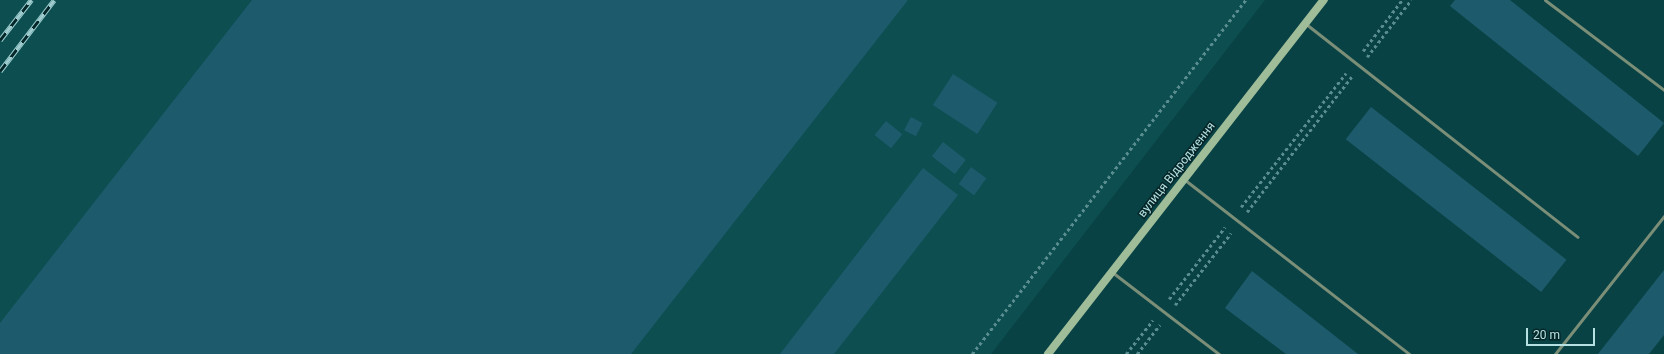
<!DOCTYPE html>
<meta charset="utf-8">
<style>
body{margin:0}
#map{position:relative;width:1664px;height:354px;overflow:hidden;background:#094245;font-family:Roboto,sans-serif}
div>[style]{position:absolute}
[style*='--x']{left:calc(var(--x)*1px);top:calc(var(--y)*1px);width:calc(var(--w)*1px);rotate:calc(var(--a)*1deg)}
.built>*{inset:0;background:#0d4e51}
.building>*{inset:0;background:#1d5b6c;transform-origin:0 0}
.path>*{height:2.5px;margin-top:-1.25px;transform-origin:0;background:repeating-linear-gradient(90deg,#5a8d90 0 3px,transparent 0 6px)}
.lane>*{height:3px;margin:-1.5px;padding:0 1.5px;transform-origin:1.5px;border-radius:1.5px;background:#7b8e77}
.secondary>*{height:8px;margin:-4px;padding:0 4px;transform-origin:4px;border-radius:4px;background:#9ebd98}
.rail>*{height:4.5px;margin-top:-2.25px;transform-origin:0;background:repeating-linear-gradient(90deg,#062628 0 9px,#9fcdcf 0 18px);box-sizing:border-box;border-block:1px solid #9fcdcf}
span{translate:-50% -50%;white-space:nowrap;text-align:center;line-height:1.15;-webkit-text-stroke:3px #062628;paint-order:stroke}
.street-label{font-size:12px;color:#b5e1e3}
.scale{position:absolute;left:1526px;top:328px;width:69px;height:18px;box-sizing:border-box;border:2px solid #b5e1e3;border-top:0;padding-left:5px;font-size:12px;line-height:14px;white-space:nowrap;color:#b5e1e3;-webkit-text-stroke:3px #062628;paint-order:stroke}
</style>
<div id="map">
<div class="built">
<div style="clip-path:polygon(0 0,1265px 0,991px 354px,0 354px)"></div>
</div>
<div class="building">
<div style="clip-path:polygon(252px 0,908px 0,631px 354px,0 354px,0 323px)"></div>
<div style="clip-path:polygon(1455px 0,1510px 0,1664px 123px,1638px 156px,1450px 6px)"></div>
<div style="left:953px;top:74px;width:53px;height:37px;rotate:33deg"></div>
<div style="left:1371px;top:107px;width:248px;height:41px;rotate:38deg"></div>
<div style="left:911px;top:117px;width:13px;height:15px;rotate:27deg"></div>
<div style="left:886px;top:121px;width:21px;height:18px;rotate:39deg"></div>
<div style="left:943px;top:142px;width:29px;height:18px;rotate:38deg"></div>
<div style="left:971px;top:167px;width:19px;height:21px;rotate:36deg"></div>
<div style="clip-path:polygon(923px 168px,958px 195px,834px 354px,780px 354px)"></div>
<div style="clip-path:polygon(1664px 270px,1664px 335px,1649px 354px,1598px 354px)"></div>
<div style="clip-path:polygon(1252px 271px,1358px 354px,1286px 354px,1225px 308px)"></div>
</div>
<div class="path">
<div style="--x:1363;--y:51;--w:64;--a:-52.6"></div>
<div style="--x:1367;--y:57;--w:72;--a:-52.3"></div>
<div style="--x:1241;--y:207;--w:170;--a:-51.9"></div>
<div style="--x:1247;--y:212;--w:172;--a:-52.3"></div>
<div style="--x:1169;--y:299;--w:91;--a:-52.1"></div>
<div style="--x:1175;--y:305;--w:91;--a:-52.1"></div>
<div style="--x:972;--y:354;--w:448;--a:-52.3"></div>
<div style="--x:1126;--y:354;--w:43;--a:-51.5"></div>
<div style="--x:1137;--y:354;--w:37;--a:-52"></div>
</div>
<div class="lane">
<div style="--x:1545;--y:0;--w:149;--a:37.1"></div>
<div style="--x:1306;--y:24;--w:345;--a:38.1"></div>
<div style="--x:1185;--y:180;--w:284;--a:37.8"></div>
<div style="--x:1112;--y:272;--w:135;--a:37.5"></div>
<div style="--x:1555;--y:354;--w:176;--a:-51.7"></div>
</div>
<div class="secondary">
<div style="--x:1048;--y:354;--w:449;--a:-52.1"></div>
</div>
<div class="rail">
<div style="--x:0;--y:40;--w:51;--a:-52.2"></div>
<div style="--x:0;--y:71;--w:89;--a:-52.7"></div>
</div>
<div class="street-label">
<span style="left:1177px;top:170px;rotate:-52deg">вулиця Відродження</span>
</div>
<div class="scale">20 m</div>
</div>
